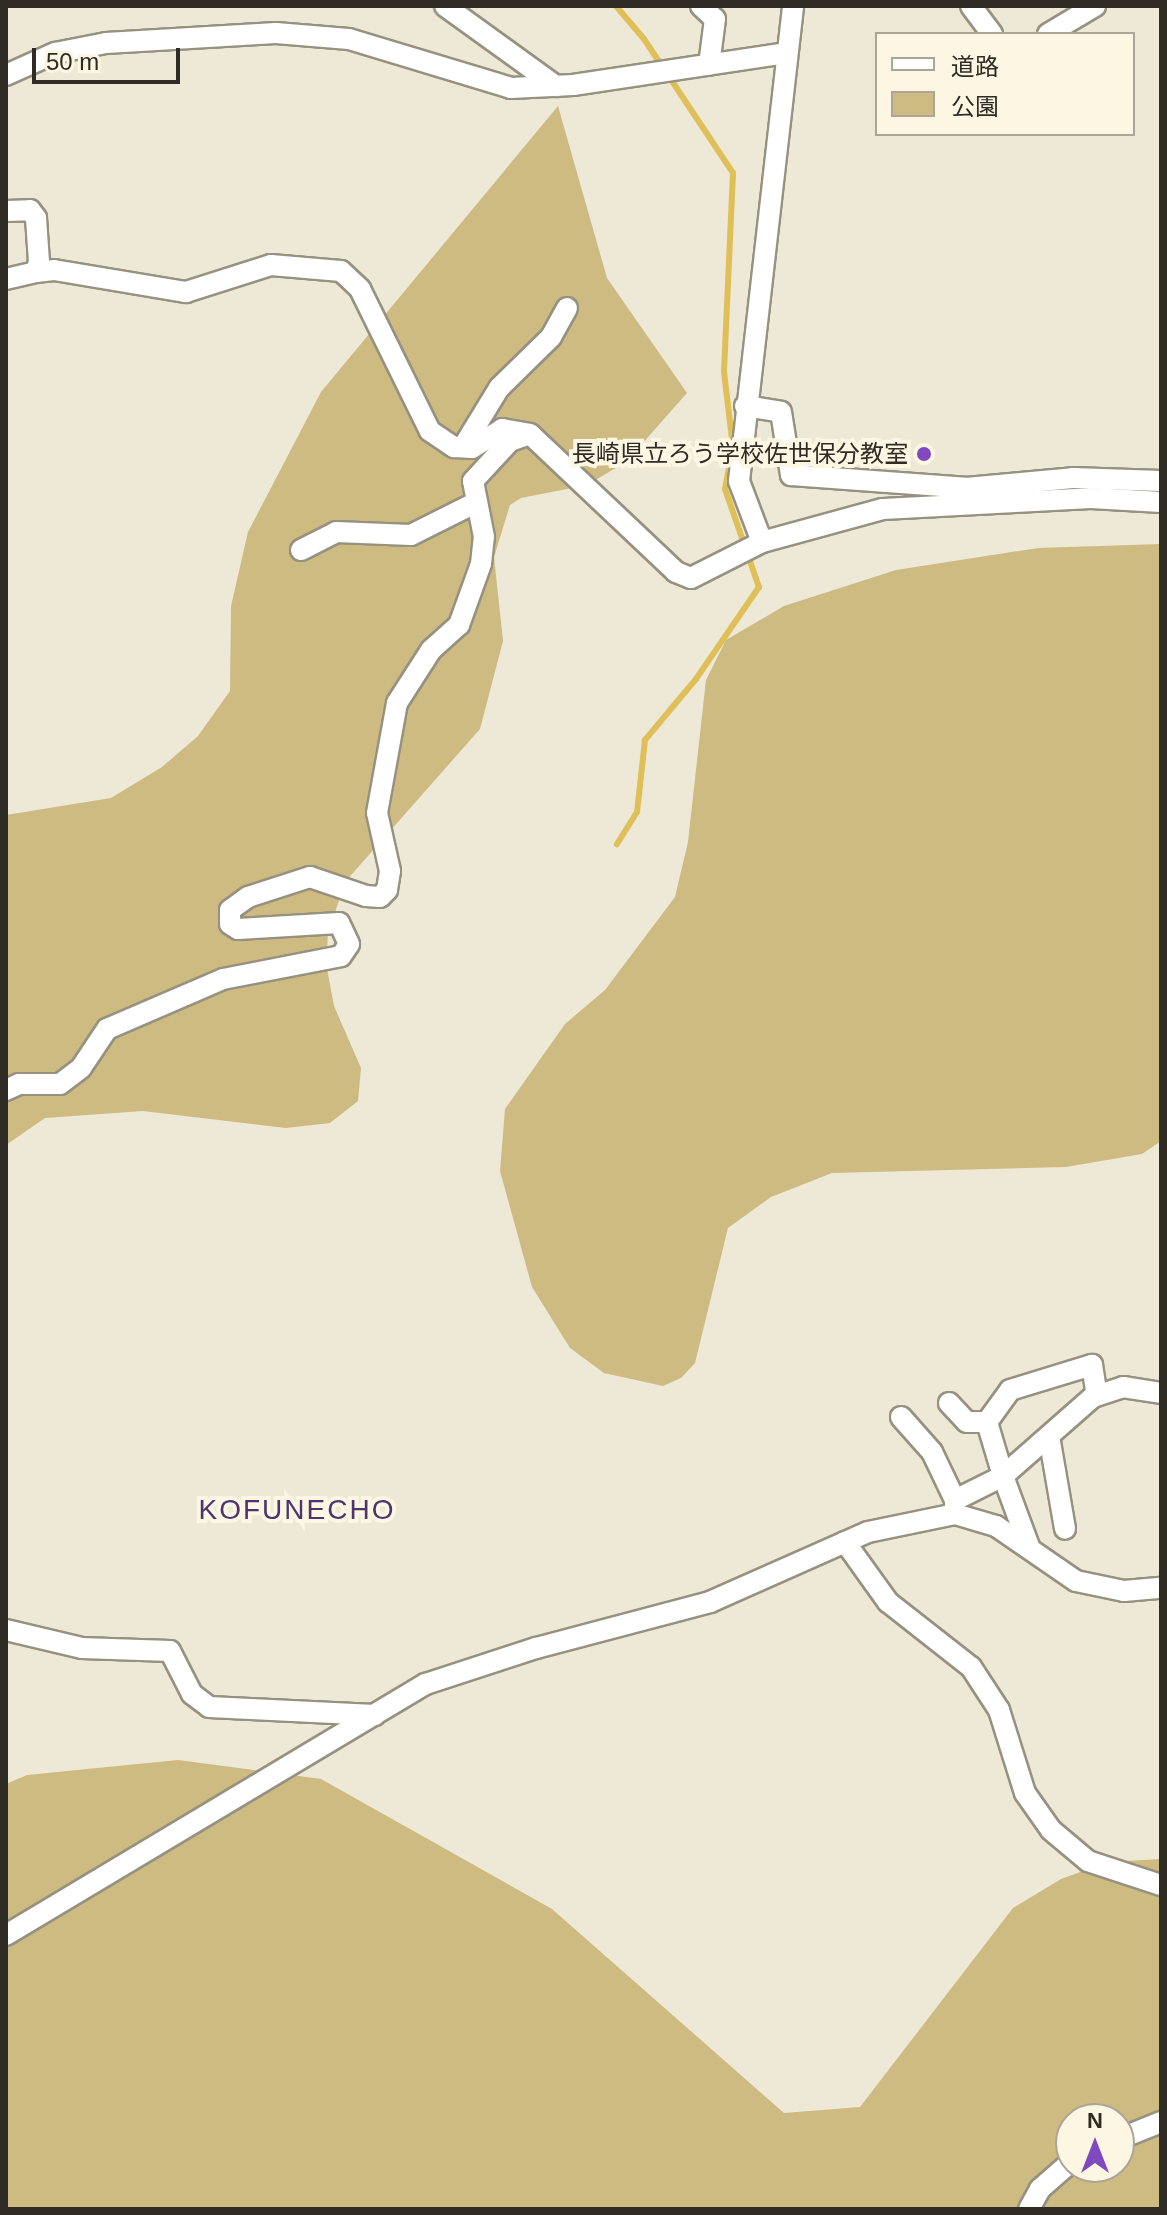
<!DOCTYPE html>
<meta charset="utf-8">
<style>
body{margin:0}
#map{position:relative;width:1167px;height:2215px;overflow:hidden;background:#eee8d6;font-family:Arial,"Noto Sans JP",sans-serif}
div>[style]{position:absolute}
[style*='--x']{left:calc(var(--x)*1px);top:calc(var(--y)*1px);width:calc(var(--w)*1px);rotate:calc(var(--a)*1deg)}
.green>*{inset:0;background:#cdbb82}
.stream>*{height:6px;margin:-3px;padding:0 3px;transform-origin:3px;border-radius:3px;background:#dfbf57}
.roads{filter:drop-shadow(2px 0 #979180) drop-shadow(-2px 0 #979180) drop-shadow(0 2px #979180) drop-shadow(0 -2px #979180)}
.street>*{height:20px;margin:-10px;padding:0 10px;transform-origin:10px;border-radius:10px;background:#fff}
.dots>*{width:22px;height:22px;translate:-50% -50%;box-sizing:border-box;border:4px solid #fcf6e3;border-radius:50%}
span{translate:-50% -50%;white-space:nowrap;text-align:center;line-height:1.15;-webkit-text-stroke:8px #fcf6e3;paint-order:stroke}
.poi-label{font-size:24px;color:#2f2c25}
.right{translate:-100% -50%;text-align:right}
.quarter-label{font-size:28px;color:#4e346f;letter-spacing:2px}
.frame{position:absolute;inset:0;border:8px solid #2f2c25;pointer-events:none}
.legend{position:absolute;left:875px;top:32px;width:260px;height:104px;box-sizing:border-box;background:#fcf6e3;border:2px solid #aaa597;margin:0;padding:10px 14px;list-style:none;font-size:24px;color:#2f2c25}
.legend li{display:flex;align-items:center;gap:16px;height:40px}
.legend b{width:40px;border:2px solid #aaa597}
.north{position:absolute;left:1055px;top:2103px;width:80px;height:80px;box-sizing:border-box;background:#fcf6e3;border:2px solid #aaa597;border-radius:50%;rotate:0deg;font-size:22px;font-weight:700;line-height:32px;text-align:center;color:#2f2c25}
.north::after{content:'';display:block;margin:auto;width:28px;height:36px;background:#8149c0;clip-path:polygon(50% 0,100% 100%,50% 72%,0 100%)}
.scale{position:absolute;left:32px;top:48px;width:148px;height:36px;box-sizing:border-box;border:4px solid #2f2c25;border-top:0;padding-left:10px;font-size:24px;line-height:28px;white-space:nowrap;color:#2f2c25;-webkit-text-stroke:6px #fcf6e3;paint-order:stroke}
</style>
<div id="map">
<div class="green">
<div style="clip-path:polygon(558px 106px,607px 278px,687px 393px,626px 462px,587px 485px,521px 498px,510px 505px,494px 557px,503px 641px,480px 729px,345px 882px,328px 934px,326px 963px,334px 1006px,361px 1068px,358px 1101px,330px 1123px,286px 1128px,143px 1111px,45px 1118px,6px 1145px,6px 815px,111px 798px,162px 767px,198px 736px,230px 691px,231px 606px,248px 532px,321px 392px)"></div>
<div style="clip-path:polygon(1161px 544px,1161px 1141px,1142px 1154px,1066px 1167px,832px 1173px,771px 1197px,728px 1228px,695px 1363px,681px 1378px,663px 1386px,604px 1373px,570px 1348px,532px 1287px,500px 1171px,505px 1109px,565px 1024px,605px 990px,675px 897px,688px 842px,706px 680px,726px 640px,784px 606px,896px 570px,1038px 548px)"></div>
<div style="clip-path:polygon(evenodd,178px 1760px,321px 1779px,552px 1909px,784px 2113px,860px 2107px,1013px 1908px,1061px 1879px,1108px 1862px,1161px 1859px,1161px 2209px,6px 2209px,6px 1784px,27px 1775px,178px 1760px,1071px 2119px,1119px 2119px,1119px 2167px,1071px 2167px,1071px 2119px)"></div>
</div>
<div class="stream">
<div style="--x:616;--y:6;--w:43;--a:49.7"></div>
<div style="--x:644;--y:39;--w:161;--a:56.4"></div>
<div style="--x:733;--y:173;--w:199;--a:92.6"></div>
<div style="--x:724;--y:372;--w:76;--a:83.2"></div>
<div style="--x:733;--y:447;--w:43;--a:100.8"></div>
<div style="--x:725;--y:489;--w:104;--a:70.9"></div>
<div style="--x:759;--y:587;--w:112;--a:124.4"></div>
<div style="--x:696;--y:679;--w:80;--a:129.9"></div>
<div style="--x:645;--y:740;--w:72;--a:96.3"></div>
<div style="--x:637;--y:812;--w:38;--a:122"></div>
</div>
<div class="roads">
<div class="street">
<div style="--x:445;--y:6;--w:137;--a:35.8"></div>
<div style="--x:701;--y:6;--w:19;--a:43"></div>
<div style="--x:715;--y:19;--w:46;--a:97.4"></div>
<div style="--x:971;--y:6;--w:35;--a:53"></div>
<div style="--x:1048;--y:34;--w:55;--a:-30.8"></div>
<div style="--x:6;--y:75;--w:54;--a:-24.2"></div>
<div style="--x:55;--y:53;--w:52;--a:-11.1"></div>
<div style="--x:106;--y:43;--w:170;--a:-3.4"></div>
<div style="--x:276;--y:33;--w:73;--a:4.7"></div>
<div style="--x:349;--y:39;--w:169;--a:16.8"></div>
<div style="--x:511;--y:88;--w:62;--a:-2.8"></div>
<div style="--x:573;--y:85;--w:215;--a:-8.5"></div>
<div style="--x:6;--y:211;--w:24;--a:-2"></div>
<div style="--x:30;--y:210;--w:10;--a:53"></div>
<div style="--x:36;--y:218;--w:44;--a:86.1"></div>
<div style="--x:39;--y:262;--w:10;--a:107"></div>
<div style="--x:36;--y:272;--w:31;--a:167"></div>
<div style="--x:36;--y:272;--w:18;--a:-6"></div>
<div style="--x:54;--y:270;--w:134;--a:9.5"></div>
<div style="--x:186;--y:292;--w:89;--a:-17.6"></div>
<div style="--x:271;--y:265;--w:70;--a:4.9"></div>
<div style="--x:341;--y:271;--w:26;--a:43"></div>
<div style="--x:360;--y:289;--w:158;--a:63.8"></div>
<div style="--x:430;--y:431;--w:29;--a:34"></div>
<div style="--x:454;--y:447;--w:18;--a:3"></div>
<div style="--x:472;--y:448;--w:36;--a:-32"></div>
<div style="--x:502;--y:429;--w:28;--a:10"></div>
<div style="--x:530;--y:434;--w:201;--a:43.4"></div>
<div style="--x:676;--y:572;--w:16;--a:22"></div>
<div style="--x:691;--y:578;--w:80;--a:-26.9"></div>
<div style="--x:762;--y:542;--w:65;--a:-110.7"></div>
<div style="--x:739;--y:481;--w:478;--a:-83.5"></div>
<div style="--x:745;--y:406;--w:36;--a:9"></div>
<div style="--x:781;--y:412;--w:64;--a:81"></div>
<div style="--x:791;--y:475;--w:175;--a:4.2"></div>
<div style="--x:966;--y:488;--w:107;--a:-5.3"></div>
<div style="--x:1073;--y:478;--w:88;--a:2"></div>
<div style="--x:463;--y:447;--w:69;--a:-58.6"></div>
<div style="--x:499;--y:388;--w:73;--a:-44.4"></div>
<div style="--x:551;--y:337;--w:33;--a:-61"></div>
<div style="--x:762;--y:542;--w:125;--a:-15.3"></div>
<div style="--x:883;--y:509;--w:208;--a:-3"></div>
<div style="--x:1091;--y:498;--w:70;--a:3.3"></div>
<div style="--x:301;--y:550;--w:39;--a:-27"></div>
<div style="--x:336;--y:532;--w:75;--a:2.3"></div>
<div style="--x:411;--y:535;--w:72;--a:-26.6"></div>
<div style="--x:6;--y:1090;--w:14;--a:-25"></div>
<div style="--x:19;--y:1084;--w:41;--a:0"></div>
<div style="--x:60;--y:1084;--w:26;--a:-37"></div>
<div style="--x:81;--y:1068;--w:47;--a:-56.3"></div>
<div style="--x:107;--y:1029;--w:126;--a:-23.3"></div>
<div style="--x:223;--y:979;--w:120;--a:-11"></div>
<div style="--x:341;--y:956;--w:14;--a:-56"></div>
<div style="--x:349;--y:944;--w:23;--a:-115"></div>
<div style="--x:339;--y:923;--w:101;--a:176.6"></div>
<div style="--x:238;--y:929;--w:9;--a:-148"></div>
<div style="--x:230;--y:924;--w:14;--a:-90"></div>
<div style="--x:230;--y:910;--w:22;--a:-36"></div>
<div style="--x:248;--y:897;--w:65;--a:-17.9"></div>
<div style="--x:310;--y:877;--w:59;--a:18.7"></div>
<div style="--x:366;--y:896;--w:14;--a:4"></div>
<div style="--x:380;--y:897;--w:10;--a:-45"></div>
<div style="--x:387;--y:890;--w:19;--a:-81"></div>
<div style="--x:390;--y:871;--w:59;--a:-102.6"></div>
<div style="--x:377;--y:813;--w:112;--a:-79.7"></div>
<div style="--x:397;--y:703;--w:63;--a:-57.3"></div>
<div style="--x:431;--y:650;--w:38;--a:-42"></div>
<div style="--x:459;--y:625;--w:65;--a:-70.2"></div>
<div style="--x:481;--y:564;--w:27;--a:-84"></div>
<div style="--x:484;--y:537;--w:57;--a:-101.1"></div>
<div style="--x:473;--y:481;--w:54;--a:-47.2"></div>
<div style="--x:510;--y:441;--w:21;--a:-19"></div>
<div style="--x:949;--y:1403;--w:26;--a:47"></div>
<div style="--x:967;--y:1422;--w:20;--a:0"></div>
<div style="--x:901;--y:1417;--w:47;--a:48.5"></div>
<div style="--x:932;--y:1452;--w:53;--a:64.4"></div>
<div style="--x:1049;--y:1436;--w:94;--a:80.2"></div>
<div style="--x:955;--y:1514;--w:14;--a:-90"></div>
<div style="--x:955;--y:1500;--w:54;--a:-26.6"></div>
<div style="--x:1003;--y:1476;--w:56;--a:-106.5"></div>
<div style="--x:987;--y:1422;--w:39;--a:-54"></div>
<div style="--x:1010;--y:1390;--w:86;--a:-17"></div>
<div style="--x:1092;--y:1365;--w:31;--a:81"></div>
<div style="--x:845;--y:1542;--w:74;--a:54.4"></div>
<div style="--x:888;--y:1602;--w:105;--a:38.1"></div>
<div style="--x:971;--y:1667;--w:51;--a:56.9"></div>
<div style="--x:999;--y:1710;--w:87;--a:72.6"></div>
<div style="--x:1025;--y:1793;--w:45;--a:54.9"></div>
<div style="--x:1051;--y:1830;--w:48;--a:40"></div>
<div style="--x:1088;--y:1861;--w:77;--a:18.2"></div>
<div style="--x:1030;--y:1549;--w:78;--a:-110.3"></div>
<div style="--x:1003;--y:1476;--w:120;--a:-41.3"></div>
<div style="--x:1093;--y:1397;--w:32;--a:-18"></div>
<div style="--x:1123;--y:1387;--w:38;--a:9"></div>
<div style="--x:6;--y:1630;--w:78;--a:13.3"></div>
<div style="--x:82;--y:1648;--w:88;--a:2"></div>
<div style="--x:170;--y:1651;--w:48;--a:62.9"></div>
<div style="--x:192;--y:1694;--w:21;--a:37"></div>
<div style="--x:209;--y:1707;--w:166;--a:2.8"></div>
<div style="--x:6;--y:1935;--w:489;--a:-30.9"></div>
<div style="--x:426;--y:1684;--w:116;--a:-18.1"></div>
<div style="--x:536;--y:1648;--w:180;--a:-14.8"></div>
<div style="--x:710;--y:1602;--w:173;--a:-23.9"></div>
<div style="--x:868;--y:1532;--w:89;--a:-11.7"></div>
<div style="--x:955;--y:1514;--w:43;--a:16.3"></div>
<div style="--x:996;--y:1526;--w:97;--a:34.5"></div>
<div style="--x:1076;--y:1581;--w:49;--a:11.8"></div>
<div style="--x:1124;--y:1591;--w:37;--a:-5"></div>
<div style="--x:1119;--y:2139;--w:45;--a:-22"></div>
<div style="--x:1029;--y:2209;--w:23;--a:-61"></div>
<div style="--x:1040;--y:2189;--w:41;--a:-41.1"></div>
</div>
</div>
<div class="dots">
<div style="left:924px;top:454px;background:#8149c0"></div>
</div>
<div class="poi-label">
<span class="right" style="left:908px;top:454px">長崎県立ろう学校佐世保分教室</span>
</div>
<div class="quarter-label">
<span style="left:297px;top:1510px">KOFUNECHO</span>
</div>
<div class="frame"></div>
<ul class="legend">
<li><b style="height:10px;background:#fff"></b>道路</li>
<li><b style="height:22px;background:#cdbb82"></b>公園</li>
</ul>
<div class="north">N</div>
<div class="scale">50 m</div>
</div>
